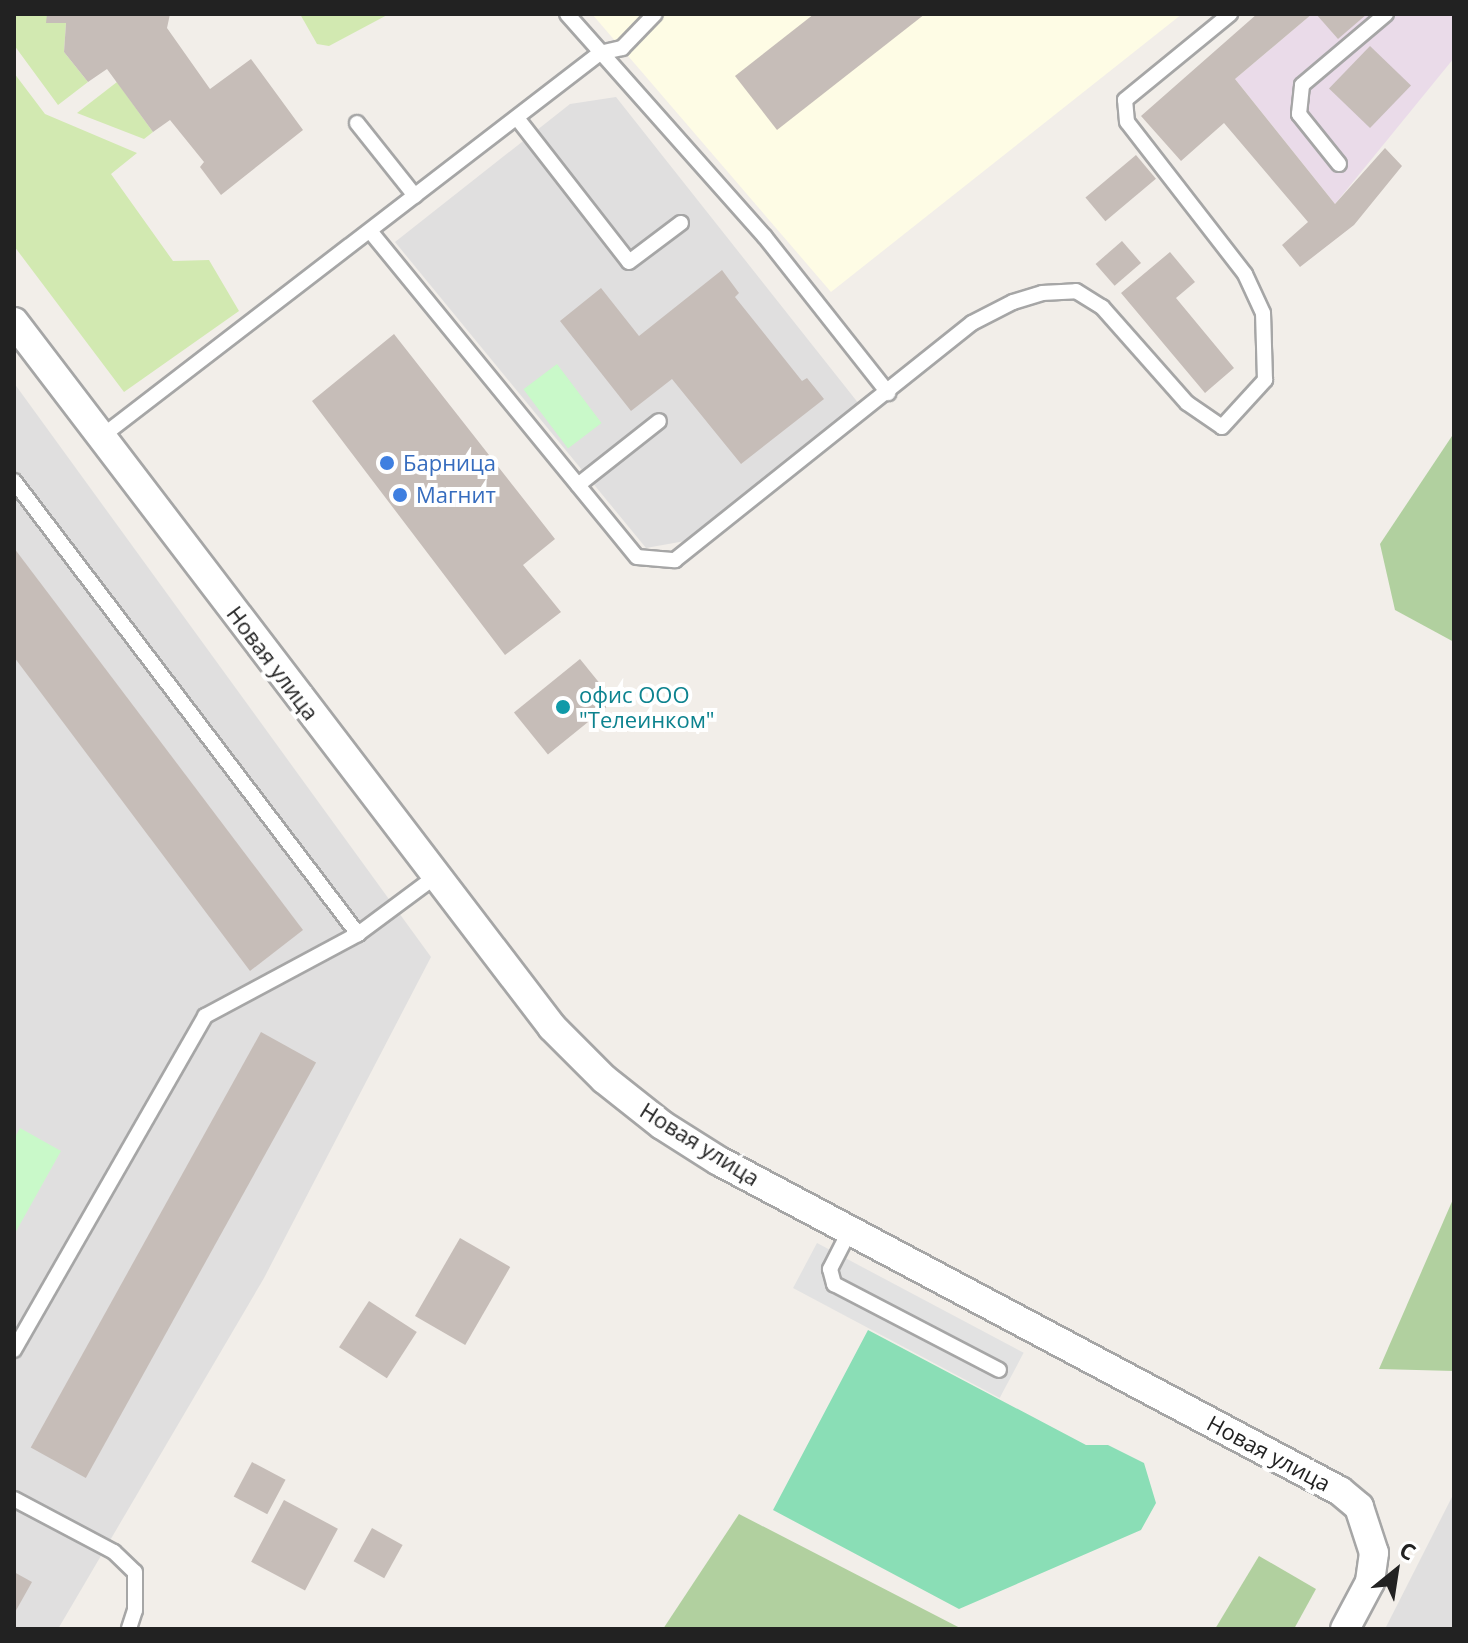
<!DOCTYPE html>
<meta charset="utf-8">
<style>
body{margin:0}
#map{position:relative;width:1468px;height:1643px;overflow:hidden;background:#f2eee9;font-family:"Open Sans",sans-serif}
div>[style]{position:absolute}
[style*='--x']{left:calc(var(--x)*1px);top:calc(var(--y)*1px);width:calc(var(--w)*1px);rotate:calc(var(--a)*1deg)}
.residential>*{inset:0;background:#e0dfdf}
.industrial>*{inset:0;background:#eadbe9}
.education>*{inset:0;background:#fefce5}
.grass>*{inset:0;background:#d2e9b1}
.forest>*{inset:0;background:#b1d09f}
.park>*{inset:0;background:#c9f9c9;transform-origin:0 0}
.pitch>*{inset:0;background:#8adeb6}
.parking>*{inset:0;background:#e2e2e2;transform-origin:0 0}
.building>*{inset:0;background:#c6bdb8;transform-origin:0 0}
.roads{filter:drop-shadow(2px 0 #a6a6a6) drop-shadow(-2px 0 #a6a6a6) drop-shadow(0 2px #a6a6a6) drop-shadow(0 -2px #a6a6a6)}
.lane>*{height:14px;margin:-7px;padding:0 7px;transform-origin:7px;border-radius:7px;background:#fff}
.street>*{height:28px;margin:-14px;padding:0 14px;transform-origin:14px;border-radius:14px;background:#fff}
.dots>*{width:22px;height:22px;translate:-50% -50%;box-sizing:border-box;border:4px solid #fff;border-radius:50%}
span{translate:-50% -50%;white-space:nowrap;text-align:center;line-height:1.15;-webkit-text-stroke:8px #fff;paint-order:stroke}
.shop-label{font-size:22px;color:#366cbe}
.left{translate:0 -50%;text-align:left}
.street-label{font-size:22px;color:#222}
.culture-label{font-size:22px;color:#0d838f}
.frame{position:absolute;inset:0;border:16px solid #222;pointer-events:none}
.north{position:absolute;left:1356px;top:1531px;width:80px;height:80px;-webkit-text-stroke:6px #fff;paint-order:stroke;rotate:30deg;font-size:22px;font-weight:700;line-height:32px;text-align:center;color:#222}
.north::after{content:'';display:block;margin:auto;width:28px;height:36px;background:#222;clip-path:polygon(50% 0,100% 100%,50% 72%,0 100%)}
</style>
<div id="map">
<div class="residential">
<div style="clip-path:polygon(616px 97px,859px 404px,685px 541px,646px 548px,395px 242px,570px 104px)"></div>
<div style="clip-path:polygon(14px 383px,431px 957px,264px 1278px,58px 1629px,14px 1629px)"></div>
<div style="clip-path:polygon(1454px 1493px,1454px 1629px,1385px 1629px)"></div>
</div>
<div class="industrial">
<div style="clip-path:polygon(1312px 14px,1454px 14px,1454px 58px,1335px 204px,1235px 79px)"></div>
</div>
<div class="education">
<div style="clip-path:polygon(592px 14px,1182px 14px,831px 292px)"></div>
</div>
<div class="grass">
<div style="clip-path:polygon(14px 14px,47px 14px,66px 23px,64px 52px,88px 82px,58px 105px,14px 45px)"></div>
<div style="clip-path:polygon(300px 14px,389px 14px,329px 46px,317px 44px)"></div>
<div style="clip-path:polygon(14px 73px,45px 114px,137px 153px,111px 174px,173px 261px,209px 260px,239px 311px,124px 392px,14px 246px)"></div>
<div style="clip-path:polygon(117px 82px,153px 132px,144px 139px,77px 113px)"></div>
</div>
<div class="forest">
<div style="clip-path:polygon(1454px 433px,1454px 642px,1395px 610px,1380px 544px)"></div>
<div style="clip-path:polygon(1454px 1197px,1454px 1371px,1379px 1369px)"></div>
<div style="clip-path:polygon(739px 1514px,962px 1629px,663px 1629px)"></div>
<div style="clip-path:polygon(1259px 1556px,1316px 1589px,1294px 1629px,1215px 1629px)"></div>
</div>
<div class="park">
<div style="left:557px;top:364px;width:74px;height:42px;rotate:53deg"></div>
<div style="clip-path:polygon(20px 1128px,61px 1151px,14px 1235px,14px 1139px)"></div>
</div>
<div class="pitch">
<div style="clip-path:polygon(868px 1330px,1086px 1445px,1108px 1445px,1144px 1463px,1156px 1503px,1141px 1530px,959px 1609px,773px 1510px)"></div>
</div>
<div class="parking">
<div style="left:817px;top:1243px;width:234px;height:51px;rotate:28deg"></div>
</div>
<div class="building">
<div style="clip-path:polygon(47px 14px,170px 14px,167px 28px,210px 89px,251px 59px,303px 130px,221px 195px,200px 167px,204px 162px,170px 120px,153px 132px,107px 69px,88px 82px,64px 52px,66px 23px,46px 23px)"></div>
<div style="clip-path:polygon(814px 14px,925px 14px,777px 130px,735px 76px)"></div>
<div style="clip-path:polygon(1257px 14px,1312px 14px,1235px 79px,1335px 204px,1385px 148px,1402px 166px,1354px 225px,1300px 267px,1282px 245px,1308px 222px,1224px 123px,1181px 161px,1141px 116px)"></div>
<div style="clip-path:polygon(1316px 14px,1367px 14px,1338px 39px)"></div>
<div style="left:1370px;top:46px;width:57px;height:59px;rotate:44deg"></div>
<div style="left:1136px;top:155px;width:31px;height:66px;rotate:50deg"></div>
<div style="left:1122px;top:241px;width:29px;height:35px;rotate:49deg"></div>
<div style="clip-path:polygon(1170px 252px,1195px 282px,1176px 298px,1234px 368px,1205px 393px,1121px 293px)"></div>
<div style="clip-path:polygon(722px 270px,739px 293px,735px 297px,802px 381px,807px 378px,824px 399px,741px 464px,672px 379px,631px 411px,560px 321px,601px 288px,639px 336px)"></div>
<div style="clip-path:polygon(394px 334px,555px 539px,523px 565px,561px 612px,505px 655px,312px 401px)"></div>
<div style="clip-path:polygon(14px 548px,303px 930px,250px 971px,14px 657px)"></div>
<div style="left:580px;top:659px;width:54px;height:85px;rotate:51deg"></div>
<div style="left:261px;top:1032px;width:63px;height:475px;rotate:29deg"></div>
<div style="left:460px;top:1238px;width:58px;height:90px;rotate:30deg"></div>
<div style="left:369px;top:1301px;width:57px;height:55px;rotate:33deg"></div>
<div style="left:252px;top:1462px;width:38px;height:39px;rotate:28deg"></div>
<div style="left:284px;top:1500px;width:61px;height:70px;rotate:28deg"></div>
<div style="left:372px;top:1528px;width:35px;height:38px;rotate:29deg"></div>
<div style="clip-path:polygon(14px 1572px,32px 1582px,14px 1614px)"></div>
</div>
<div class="roads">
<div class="lane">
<div style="--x:567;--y:14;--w:298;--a:48.4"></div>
<div style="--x:765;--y:237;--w:199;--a:51.7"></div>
<div style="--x:517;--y:118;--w:182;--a:52.1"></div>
<div style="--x:629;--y:262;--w:65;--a:-36.9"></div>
<div style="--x:357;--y:123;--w:93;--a:51.5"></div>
<div style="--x:1339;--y:164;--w:64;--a:-128.7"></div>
<div style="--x:1299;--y:114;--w:29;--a:-84"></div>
<div style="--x:1302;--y:85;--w:110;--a:-40.2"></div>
<div style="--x:370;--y:231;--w:421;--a:50.7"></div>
<div style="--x:637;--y:557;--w:38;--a:5"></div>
<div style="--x:675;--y:560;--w:380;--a:-38.6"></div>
<div style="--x:972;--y:323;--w:46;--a:-27.1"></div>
<div style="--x:1013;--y:302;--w:30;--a:-17"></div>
<div style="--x:1042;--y:293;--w:34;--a:-3"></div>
<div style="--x:1076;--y:291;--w:31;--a:32"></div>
<div style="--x:1102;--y:307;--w:128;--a:48.5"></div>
<div style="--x:1187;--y:403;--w:42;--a:34.4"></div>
<div style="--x:1222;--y:427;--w:64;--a:-47.5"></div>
<div style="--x:1265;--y:380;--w:67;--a:-91.7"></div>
<div style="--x:1263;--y:313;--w:43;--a:-114.8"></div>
<div style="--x:1245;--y:274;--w:192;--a:-127.8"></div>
<div style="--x:1127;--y:122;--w:22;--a:-95"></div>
<div style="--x:1125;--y:100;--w:136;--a:-39.3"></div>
<div style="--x:101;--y:437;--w:630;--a:-37.58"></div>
<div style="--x:600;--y:53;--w:23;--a:-13"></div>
<div style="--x:622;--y:48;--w:47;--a:-45.9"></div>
<div style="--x:14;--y:481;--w:569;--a:52.79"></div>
<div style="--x:578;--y:485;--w:103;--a:-38.3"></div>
<div style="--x:850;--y:1230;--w:44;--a:117.1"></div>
<div style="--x:830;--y:1269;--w:16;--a:75"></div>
<div style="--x:834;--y:1284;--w:186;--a:27.5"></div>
<div style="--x:14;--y:1350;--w:385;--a:-60.2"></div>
<div style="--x:205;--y:1016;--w:174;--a:-28.2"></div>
<div style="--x:358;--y:934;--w:97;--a:-36.6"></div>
<div style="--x:14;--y:1499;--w:113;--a:27.9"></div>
<div style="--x:114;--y:1552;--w:29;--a:44"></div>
<div style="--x:135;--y:1572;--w:38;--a:90"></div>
<div style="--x:135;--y:1610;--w:20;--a:108"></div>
</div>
<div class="street">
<div style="--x:14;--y:322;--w:887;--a:52.65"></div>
<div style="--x:552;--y:1027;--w:74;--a:45"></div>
<div style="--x:604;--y:1079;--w:74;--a:38.4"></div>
<div style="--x:662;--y:1125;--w:67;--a:32.3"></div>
<div style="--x:719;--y:1161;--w:703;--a:27.99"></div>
<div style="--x:1340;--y:1491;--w:25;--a:40"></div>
<div style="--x:1359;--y:1507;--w:48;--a:71.9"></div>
<div style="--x:1374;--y:1553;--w:29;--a:98"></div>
<div style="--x:1370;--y:1582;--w:53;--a:118"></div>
</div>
</div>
<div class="dots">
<div style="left:387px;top:463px;background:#3f7fe0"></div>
<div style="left:400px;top:495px;background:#3f7fe0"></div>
<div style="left:563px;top:707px;background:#0f9aa8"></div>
</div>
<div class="shop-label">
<span class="left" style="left:403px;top:463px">Барница</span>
<span class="left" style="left:416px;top:495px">Магнит</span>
</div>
<div class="street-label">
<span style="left:273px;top:663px;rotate:53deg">Новая улица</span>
<span style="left:700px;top:1144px;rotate:32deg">Новая улица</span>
<span style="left:1269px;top:1453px;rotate:28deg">Новая улица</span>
</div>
<div class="culture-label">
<span class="left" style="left:579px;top:707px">офис ООО<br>"Телеинком"</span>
</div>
<div class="frame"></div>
<div class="north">С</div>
</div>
